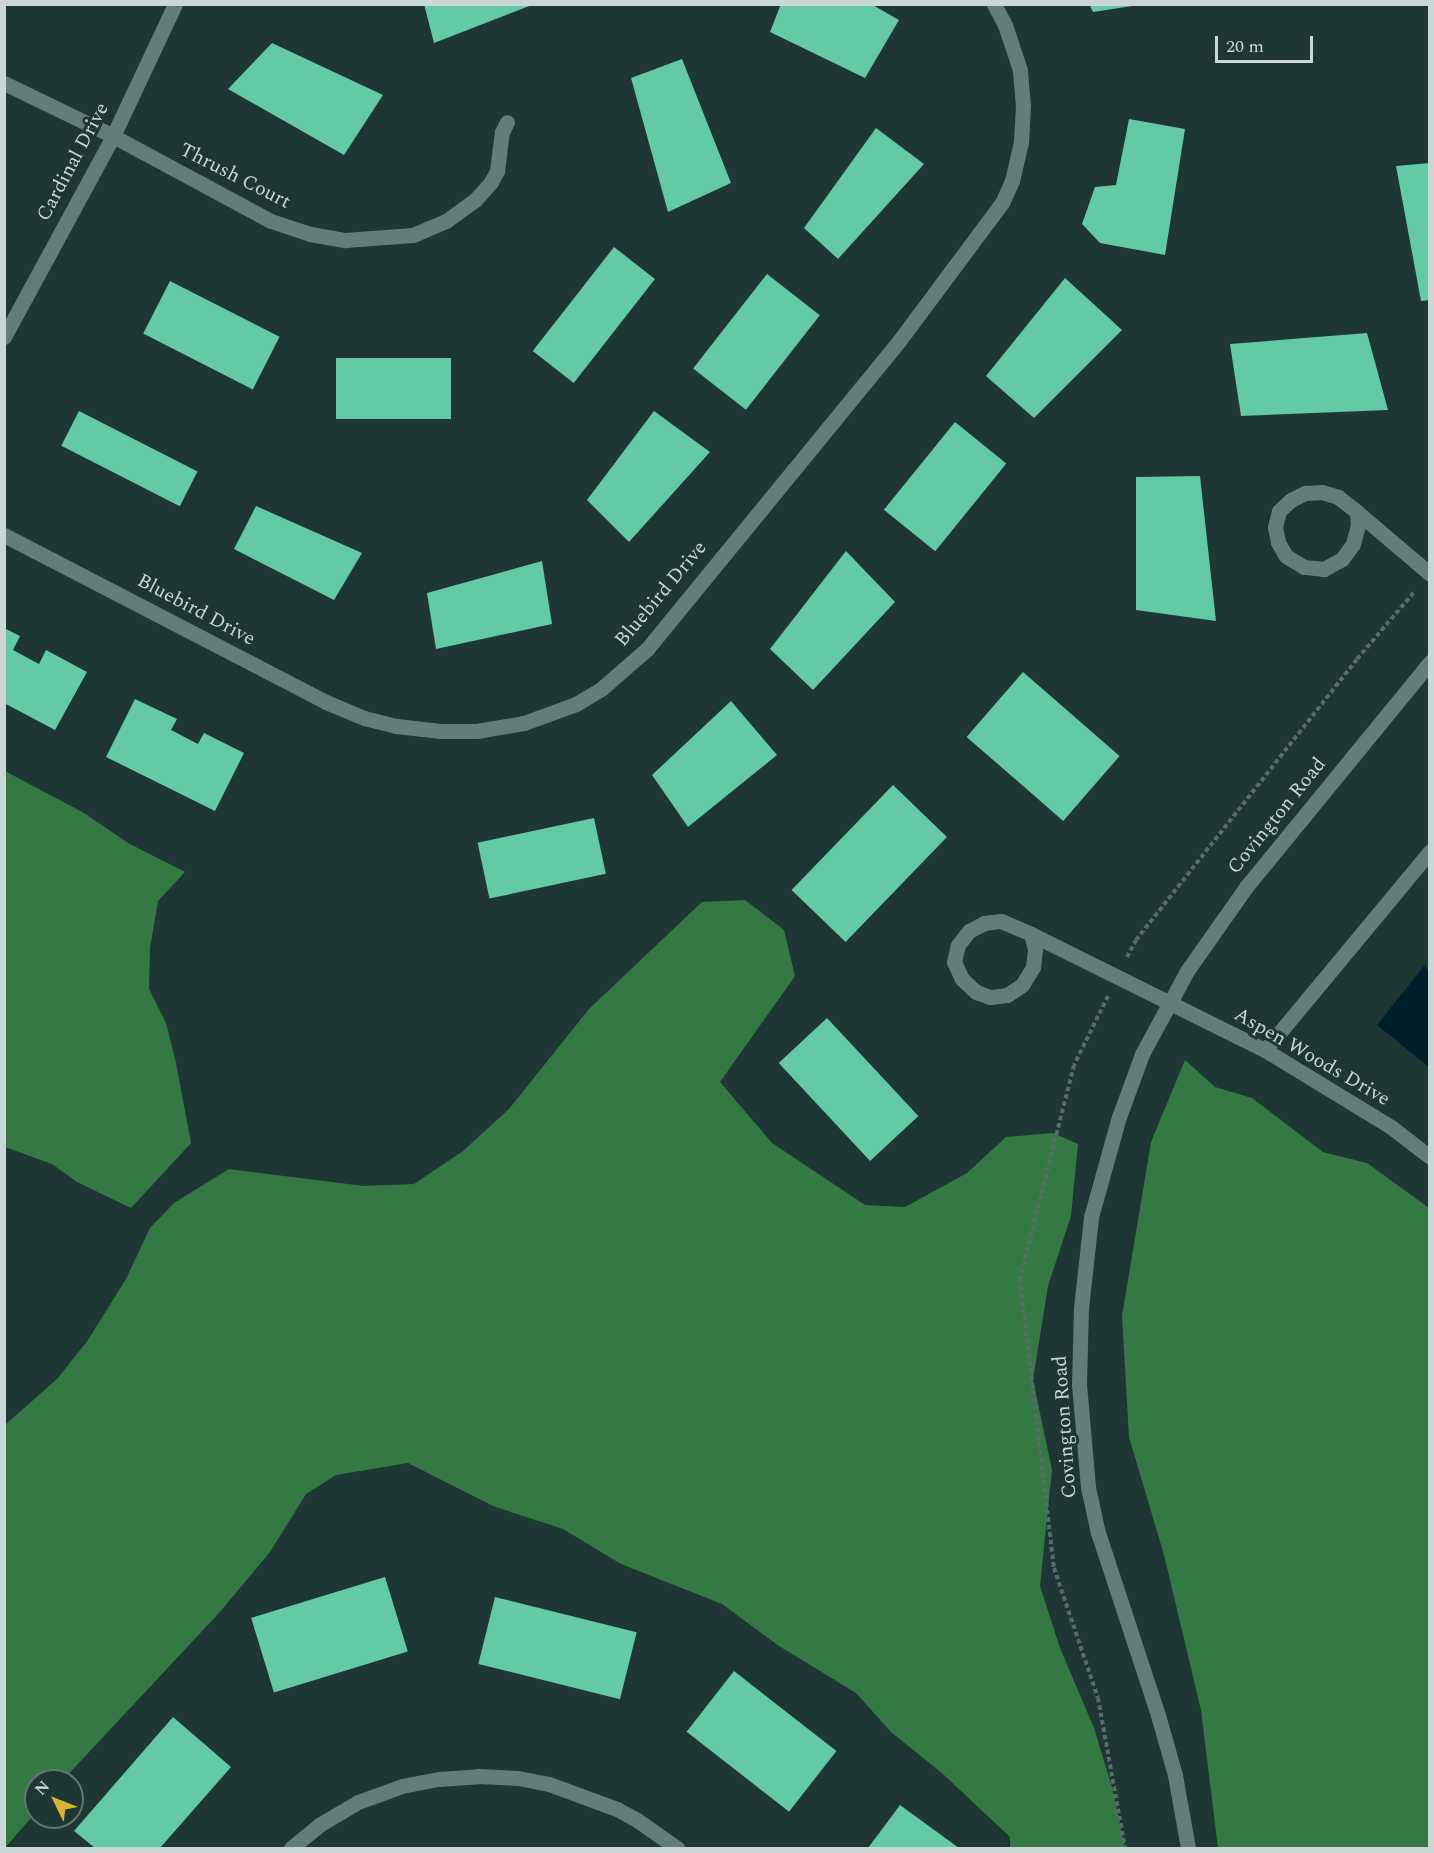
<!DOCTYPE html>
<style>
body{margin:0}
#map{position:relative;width:1434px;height:1853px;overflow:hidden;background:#1e3634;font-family:Spectral,serif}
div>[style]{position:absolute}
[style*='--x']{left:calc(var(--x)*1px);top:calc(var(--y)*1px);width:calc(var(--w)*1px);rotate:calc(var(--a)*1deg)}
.forest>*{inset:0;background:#347943}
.water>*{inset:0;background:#001e29}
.building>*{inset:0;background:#64c9a5;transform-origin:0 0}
.path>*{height:4px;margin-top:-2px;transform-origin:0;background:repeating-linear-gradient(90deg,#576b69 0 4.5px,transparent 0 7.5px)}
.minor>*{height:15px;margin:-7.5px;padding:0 7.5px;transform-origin:7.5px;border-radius:7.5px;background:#637d7a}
span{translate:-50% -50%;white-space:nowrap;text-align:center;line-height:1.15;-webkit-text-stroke:6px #1e3634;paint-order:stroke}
.street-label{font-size:20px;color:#c9d7d5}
.frame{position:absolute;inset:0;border:6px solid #c9d7d5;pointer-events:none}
.north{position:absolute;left:24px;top:1769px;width:60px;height:60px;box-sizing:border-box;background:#1e3634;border:2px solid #627674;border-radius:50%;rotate:313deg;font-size:16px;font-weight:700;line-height:24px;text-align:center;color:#c9d7d5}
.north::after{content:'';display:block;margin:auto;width:21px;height:27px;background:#dab333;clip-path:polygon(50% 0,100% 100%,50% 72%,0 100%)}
.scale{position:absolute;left:1215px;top:36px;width:98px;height:27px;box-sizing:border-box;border:3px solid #c9d7d5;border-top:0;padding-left:8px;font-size:18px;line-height:21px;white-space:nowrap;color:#c9d7d5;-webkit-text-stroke:4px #1e3634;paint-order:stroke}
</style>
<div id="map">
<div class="forest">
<div style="clip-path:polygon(5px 771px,84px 813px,128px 843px,185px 872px,158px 901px,150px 948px,149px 989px,166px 1023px,176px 1063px,191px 1143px,131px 1208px,77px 1182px,52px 1164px,5px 1147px)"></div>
<div style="clip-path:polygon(745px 900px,784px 930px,795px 976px,720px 1082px,772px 1143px,865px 1205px,905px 1207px,967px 1173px,1006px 1137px,1053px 1133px,1078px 1144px,1071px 1216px,1048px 1286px,1033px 1380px,1052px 1470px,1040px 1586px,1060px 1648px,1094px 1728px,1112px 1787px,1125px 1848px,1010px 1848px,1010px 1837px,943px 1774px,891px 1732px,856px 1693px,779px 1646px,722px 1604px,621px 1564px,563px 1529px,493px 1506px,408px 1463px,336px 1475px,306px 1494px,270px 1552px,219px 1613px,62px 1781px,36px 1781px,36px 1812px,5px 1848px,5px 1425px,58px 1378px,88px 1340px,126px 1279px,150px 1228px,174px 1203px,229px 1169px,364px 1186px,414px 1184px,463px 1151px,509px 1109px,589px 1009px,702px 902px)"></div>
<div style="clip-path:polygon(1185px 1060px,1215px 1087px,1252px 1098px,1323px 1152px,1367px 1163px,1429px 1208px,1429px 1848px,1218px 1848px,1201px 1710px,1164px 1555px,1129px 1437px,1122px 1316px,1151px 1142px)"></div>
</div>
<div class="water">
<div style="clip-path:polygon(1424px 966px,1429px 971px,1429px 1000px,1427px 1003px,1430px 1006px,1429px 1067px,1377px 1025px)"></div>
</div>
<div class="building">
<div style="clip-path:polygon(424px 4px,532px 4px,532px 5px,434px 43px)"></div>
<div style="clip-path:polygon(781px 4px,871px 4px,899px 20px,865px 78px,770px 32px)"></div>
<div style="clip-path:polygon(1089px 4px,1132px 4px,1132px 6px,1093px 12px)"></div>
<div style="clip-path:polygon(272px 43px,383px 95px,344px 155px,228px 89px)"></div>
<div style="clip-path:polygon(682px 59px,731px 183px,668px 212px,631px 78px)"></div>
<div style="clip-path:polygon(1129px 119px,1185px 129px,1165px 255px,1100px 243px,1082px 224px,1095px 187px,1116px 185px)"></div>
<div style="clip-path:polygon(876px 128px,924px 164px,838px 259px,804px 228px)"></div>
<div style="clip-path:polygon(1430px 163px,1430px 300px,1421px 301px,1396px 166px)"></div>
<div style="left:614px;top:247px;width:52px;height:132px;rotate:38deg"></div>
<div style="left:767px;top:274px;width:67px;height:120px;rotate:38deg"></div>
<div style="clip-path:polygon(1065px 278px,1122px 330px,1034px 418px,986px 376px)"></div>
<div style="left:170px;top:281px;width:123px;height:59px;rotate:27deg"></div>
<div style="clip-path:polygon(1367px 333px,1388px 410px,1241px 416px,1230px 344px)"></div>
<div style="left:451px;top:358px;width:61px;height:115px;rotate:90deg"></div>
<div style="left:79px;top:411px;width:133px;height:39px;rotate:27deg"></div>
<div style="clip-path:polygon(654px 411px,710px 452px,629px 542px,587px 500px)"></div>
<div style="left:955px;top:422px;width:66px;height:113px;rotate:39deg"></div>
<div style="clip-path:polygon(1200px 476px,1216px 621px,1136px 610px,1136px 477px)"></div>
<div style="clip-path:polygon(256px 506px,362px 553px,334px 600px,234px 549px)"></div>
<div style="clip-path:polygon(846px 551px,895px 602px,813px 690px,770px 649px)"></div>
<div style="clip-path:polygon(542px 561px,552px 624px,436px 649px,427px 593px)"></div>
<div style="clip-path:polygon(4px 628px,20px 636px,13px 650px,39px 664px,46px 650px,87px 672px,55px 730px,4px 703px)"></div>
<div style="left:1023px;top:672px;width:128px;height:86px;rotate:41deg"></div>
<div style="clip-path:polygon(135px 699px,177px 719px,171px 730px,198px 744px,204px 733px,244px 753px,215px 811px,106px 757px)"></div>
<div style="clip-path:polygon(731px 701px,777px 755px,688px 827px,652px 775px)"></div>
<div style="left:893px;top:785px;width:75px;height:146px;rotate:44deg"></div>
<div style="left:594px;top:818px;width:57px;height:119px;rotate:78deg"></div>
<div style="left:827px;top:1018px;width:134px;height:66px;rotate:47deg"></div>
<div style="left:385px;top:1577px;width:78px;height:140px;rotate:73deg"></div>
<div style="left:495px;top:1597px;width:146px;height:69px;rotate:14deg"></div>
<div style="left:734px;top:1671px;width:130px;height:77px;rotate:38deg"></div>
<div style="clip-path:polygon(173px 1717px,231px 1767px,160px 1848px,95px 1848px,74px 1831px)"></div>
<div style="clip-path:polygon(900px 1805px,959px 1848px,868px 1848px)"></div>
</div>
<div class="path">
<div style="--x:1127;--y:957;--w:19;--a:-62"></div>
<div style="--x:1136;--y:940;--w:357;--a:-51.8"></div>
<div style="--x:1357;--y:659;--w:89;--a:-49.5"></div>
<div style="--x:1108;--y:996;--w:77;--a:116.2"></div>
<div style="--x:1074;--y:1065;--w:221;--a:104.2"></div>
<div style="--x:1020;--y:1279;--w:291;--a:83.3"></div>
<div style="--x:1054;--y:1568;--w:137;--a:71.3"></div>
<div style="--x:1098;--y:1698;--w:152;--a:79.8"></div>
</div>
<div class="minor">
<div style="--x:4;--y:83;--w:121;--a:25.9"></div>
<div style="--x:113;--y:136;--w:179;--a:28.3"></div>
<div style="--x:271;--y:221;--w:41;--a:18.4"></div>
<div style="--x:310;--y:234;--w:36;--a:10"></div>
<div style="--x:345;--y:240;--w:68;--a:-4.2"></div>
<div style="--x:413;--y:235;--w:36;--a:-23"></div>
<div style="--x:446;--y:221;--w:36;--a:-36"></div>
<div style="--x:475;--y:200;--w:24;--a:-48"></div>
<div style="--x:491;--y:182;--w:13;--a:-61"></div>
<div style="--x:497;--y:171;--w:39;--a:-83"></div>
<div style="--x:502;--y:132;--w:11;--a:-63"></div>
<div style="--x:4;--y:337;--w:229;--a:-61.5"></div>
<div style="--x:113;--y:136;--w:146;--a:-64.8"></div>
<div style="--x:1322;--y:492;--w:17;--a:17"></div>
<div style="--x:1338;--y:497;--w:24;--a:38"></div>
<div style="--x:1357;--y:512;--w:13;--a:86"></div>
<div style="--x:1358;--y:525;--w:20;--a:105"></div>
<div style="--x:1353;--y:544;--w:19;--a:126"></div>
<div style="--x:1342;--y:559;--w:21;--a:151"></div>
<div style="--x:1324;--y:569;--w:20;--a:-174"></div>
<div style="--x:1304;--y:567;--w:21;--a:-149"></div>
<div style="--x:1286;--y:556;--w:16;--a:-120"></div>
<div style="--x:1278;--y:542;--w:15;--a:-101"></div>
<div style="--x:1275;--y:527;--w:16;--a:-76"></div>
<div style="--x:1279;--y:511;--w:16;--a:-43"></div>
<div style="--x:1291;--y:500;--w:16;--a:-27"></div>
<div style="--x:1305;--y:493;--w:17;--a:-3"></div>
<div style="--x:1357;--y:512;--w:96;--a:40.3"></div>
<div style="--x:4;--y:535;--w:363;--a:27.4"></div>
<div style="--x:326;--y:702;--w:41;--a:22.8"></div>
<div style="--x:364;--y:718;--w:33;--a:14"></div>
<div style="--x:396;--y:726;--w:45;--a:6.3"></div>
<div style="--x:441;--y:731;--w:36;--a:0"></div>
<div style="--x:477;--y:731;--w:48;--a:-9.7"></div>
<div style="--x:524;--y:723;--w:55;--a:-20.1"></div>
<div style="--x:576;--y:704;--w:29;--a:-31"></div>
<div style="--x:601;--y:689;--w:61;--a:-41"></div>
<div style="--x:647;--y:649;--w:398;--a:-50.7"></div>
<div style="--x:899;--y:341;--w:172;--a:-53.3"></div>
<div style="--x:1002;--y:203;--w:24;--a:-66"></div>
<div style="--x:1012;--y:181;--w:39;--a:-77"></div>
<div style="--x:1021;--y:143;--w:37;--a:-87"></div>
<div style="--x:1023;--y:106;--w:36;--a:-95"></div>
<div style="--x:1020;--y:70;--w:47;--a:-108.4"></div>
<div style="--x:1005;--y:25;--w:24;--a:-118"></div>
<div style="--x:1001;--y:921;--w:33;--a:23"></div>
<div style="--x:1031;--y:934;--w:16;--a:75"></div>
<div style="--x:1035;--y:949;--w:18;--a:96"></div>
<div style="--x:1033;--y:967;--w:21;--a:121"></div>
<div style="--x:1022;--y:985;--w:18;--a:146"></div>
<div style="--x:1007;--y:995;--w:17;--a:173"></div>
<div style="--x:990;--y:997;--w:15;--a:-160"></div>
<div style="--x:976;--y:992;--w:19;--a:-137"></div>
<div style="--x:962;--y:979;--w:19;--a:-115"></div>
<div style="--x:954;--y:962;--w:17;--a:-77"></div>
<div style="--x:958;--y:945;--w:18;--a:-52"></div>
<div style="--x:969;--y:931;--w:17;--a:-28"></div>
<div style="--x:984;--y:923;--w:17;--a:-7"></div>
<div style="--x:1031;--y:934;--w:261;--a:26.4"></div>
<div style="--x:1265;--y:1050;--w:148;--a:31.4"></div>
<div style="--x:1391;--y:1127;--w:49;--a:37.6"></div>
<div style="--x:1265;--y:1050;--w:259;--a:-50.3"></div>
<div style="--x:291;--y:1848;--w:36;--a:-39"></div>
<div style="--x:319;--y:1825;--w:45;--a:-30.5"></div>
<div style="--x:358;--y:1802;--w:47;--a:-20"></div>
<div style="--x:402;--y:1786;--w:38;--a:-11"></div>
<div style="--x:439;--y:1779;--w:39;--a:-4"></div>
<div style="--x:478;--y:1776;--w:40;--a:2.9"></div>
<div style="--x:518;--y:1778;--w:32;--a:11"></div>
<div style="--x:549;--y:1784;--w:72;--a:20.2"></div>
<div style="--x:617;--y:1809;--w:23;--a:29"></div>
<div style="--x:637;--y:1820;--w:49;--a:35"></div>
<div style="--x:1188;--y:1848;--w:74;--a:-100.1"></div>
<div style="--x:1175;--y:1775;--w:62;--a:-105.8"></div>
<div style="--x:1158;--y:1715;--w:192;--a:-108.2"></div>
<div style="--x:1098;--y:1533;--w:47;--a:-102.3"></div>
<div style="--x:1088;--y:1487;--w:103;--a:-95"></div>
<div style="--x:1079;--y:1384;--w:76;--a:-88.5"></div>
<div style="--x:1081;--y:1308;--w:92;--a:-83.7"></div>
<div style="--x:1091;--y:1217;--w:104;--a:-74.4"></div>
<div style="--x:1119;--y:1117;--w:67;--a:-69.9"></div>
<div style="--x:1142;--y:1054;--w:94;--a:-61.5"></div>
<div style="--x:1187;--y:971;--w:103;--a:-54.9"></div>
<div style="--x:1246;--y:887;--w:291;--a:-50.7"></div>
</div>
<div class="street-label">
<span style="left:73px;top:162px;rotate:-62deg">Cardinal Drive</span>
<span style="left:235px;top:176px;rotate:27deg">Thrush Court</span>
<span style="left:661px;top:594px;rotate:-50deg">Bluebird Drive</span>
<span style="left:196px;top:610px;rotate:28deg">Bluebird Drive</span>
<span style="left:1277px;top:816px;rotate:-51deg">Covington Road</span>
<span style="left:1312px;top:1057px;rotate:30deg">Aspen Woods Drive</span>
<span style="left:1065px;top:1427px;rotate:-94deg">Covington Road</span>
</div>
<div class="frame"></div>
<div class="north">N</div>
<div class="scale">20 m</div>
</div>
